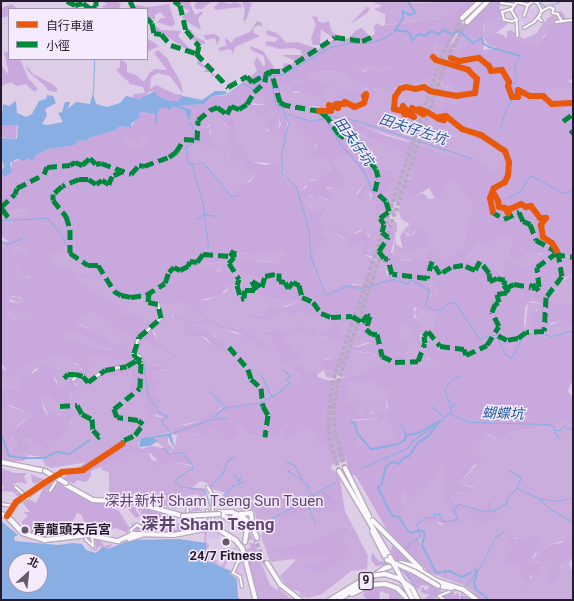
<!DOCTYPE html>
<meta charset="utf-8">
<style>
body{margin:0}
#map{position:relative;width:574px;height:601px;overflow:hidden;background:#ddcde7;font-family:Roboto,"Noto Sans TC",sans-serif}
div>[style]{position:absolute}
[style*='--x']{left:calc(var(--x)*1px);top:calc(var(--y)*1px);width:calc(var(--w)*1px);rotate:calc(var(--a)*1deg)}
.built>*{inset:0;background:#dbc1eb}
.green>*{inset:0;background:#caaddd}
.forest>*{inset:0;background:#c8a8dd}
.water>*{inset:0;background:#88aee4}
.stream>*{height:1px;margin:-0.5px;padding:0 0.5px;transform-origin:0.5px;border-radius:0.5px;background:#88aee4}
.canal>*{height:2px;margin:-1px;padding:0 1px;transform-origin:1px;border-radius:1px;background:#88aee4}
.highway-tunnel>*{height:4px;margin-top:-2px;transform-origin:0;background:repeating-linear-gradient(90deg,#b8a9c2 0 4px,transparent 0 6px)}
.roads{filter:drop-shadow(1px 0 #b7abbf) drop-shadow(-1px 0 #b7abbf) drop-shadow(0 1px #b7abbf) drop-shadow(0 -1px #b7abbf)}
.street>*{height:1.5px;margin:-0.75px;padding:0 0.75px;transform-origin:0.75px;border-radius:0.75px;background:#faf8fb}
.secondary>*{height:2.5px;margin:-1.25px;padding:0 1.25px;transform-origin:1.25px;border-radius:1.25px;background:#faf8fb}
.primary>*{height:3.5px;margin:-1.75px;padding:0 1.75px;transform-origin:1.75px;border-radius:1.75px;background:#faf8fb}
.highway>*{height:4px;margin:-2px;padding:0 2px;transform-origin:2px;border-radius:2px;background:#faf8fb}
.bridges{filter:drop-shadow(1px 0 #b7abbf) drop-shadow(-1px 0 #b7abbf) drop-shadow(0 1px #b7abbf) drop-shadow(0 -1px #b7abbf)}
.highway-bridge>*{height:4px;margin:-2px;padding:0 2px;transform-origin:2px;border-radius:2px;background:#faf8fb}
.quiet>*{height:5px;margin-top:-2.5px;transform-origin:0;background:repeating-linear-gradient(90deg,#00873e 0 10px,transparent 0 15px)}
.cycleway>*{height:6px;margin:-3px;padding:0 3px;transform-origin:3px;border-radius:3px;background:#e8590c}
.dots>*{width:11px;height:11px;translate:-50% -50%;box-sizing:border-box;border:2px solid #f6eafe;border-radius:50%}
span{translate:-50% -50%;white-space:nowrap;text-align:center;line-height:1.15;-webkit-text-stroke:3px #f6eafe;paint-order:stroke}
.shield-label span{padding:1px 3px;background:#f6eafe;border:1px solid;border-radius:3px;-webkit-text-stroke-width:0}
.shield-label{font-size:12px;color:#251a2c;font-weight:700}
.poi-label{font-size:13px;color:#251a2c;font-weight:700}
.left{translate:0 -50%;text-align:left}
.water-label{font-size:14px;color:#1a5996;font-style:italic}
.quarter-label{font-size:15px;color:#5f456e}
.district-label{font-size:17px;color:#5f456e;font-weight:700}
.frame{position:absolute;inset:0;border:2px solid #251a2c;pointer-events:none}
.legend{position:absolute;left:8px;top:8px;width:140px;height:52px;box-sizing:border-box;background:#f6eafe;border:1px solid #a297aa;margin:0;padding:5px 7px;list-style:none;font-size:12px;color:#251a2c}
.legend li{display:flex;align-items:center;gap:8px;height:20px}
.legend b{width:20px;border:1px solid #a297aa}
.north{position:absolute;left:8px;top:553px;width:40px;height:40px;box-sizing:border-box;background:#f6eafe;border:1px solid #a297aa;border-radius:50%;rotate:27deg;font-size:11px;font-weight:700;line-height:16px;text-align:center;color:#251a2c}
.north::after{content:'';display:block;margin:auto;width:14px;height:18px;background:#65596d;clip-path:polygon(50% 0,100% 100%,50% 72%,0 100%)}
</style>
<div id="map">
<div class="built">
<div style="clip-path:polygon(519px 2px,526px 6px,525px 12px,516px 18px,512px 10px)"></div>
<div style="clip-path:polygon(533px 3px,530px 10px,539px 6px,541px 13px,534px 19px,528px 19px,534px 21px,525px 26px,519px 15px,532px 15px,530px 13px,525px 14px,528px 6px)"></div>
<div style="clip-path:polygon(207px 529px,214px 530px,221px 534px,218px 539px,207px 538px)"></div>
<div style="clip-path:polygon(237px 545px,243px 558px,238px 561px,236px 557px,230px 554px)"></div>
<div style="clip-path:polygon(243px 562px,245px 564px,249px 579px,234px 573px,239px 563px)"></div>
</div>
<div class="green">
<div style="clip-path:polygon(379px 1px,420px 3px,466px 1px,455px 14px,450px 13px,441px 18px,385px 25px,385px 14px,374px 9px,380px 7px,381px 5px,373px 3px)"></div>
<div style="clip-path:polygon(561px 11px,567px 19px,559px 17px,537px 45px,525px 45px,507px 38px,507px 31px,511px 30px,524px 39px,537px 33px,543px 22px,547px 21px,546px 19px)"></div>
<div style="clip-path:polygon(489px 16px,492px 17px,491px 23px,501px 17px,508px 24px,496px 33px,480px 39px,475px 44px,470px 43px,454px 59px,447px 60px,442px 54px,436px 53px,433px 49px,435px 41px,445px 45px,452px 44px,459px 32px,471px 40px,484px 31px,486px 17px)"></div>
<div style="clip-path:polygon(369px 65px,392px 68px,393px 71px,380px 73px,376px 69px,370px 69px,360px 72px,355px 68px)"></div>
<div style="clip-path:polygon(evenodd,316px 71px,344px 72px,352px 76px,369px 92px,378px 90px,373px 90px,375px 87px,396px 89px,405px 83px,413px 85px,431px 77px,442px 79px,443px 86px,446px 88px,452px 81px,453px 96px,456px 100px,454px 104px,445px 101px,442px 109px,435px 102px,426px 107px,427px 109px,450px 117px,461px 131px,483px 144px,496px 146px,502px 150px,504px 158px,494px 171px,475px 159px,437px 153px,431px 148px,342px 120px,318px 117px,311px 120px,294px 115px,301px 126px,315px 142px,316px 147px,312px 150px,322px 157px,326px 157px,331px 173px,318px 180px,311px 180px,301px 191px,287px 182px,283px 170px,269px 163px,252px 162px,234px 134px,234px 121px,230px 112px,231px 106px,244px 103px,253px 95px,264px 95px,268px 103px,267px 105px,252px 103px,253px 108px,256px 114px,265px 114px,270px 109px,272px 111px,272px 116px,265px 122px,264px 127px,269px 132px,277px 117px,280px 118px,279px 128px,284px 134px,288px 132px,288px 122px,275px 104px,283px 98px,280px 89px,300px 79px,303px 80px,301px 82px,291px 87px,292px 93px,306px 92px,313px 96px,328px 90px,328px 83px,310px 78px,310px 75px,316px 71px,348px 89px,364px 93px,361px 100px,348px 103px,340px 101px,327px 109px,309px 109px,310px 106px,322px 106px,348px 89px)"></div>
<div style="clip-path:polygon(573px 86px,573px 112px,551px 102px,544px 87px,558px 89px)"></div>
<div style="clip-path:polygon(217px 106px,224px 111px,224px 123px,229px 129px,232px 143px,229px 146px,230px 163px,239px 161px,249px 171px,257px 173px,233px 197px,206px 165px,194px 162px,187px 147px,191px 144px,207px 146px,217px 151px,211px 140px,210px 124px,201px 133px,197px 133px,196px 123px,198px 118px)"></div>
<div style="clip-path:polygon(343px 127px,404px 154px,414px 154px,414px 176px,408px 178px,417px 195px,423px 193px,429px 199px,435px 198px,444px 192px,445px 185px,454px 181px,471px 202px,473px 211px,465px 227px,466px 242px,460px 250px,446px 258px,435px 255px,421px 262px,399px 259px,393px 254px,395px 235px,396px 244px,410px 253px,417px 248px,423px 250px,431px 241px,416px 229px,411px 236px,403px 231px,410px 224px,401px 219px,398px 209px,400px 207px,397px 202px,394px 202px,392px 208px,396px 213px,385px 217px,397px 223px,397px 232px,389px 233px,378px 252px,368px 253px,370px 244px,369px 234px,360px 230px,351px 235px,334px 231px,352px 246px,364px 243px,365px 255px,385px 265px,387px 278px,370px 285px,353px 284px,327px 293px,322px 289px,315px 271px,317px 248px,326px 235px,319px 228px,319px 221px,327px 211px,313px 209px,306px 203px,305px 198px,307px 195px,313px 198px,317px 195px,329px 201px,332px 196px,325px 189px,336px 188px,343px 176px,332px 162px,351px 155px,361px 174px,369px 177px,355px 196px,366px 188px,369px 190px,371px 200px,376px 204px,371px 211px,390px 213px,384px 197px,394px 179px,393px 170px,377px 169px,360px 146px,348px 138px)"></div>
<div style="clip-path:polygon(142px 133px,146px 143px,139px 148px,129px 147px,124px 138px,138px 146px)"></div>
<div style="clip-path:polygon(25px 207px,29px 216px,27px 217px,1px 219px,1px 210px,17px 211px)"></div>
<div style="clip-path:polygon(503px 235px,511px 240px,508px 254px,511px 258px,520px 254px,519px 248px,522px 248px,539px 255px,547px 251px,547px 255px,524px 267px,510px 261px,504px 275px,492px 269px,484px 259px,474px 262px,465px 260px,480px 243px,486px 246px)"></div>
<div style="clip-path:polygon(evenodd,63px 246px,90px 268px,91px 272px,82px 274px,110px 283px,121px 296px,142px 298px,158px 306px,185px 302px,191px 305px,197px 315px,202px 316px,199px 300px,207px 300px,226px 292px,234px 277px,225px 266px,217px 272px,213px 268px,199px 267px,200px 264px,226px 262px,233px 253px,259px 254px,279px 250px,284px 255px,277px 263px,258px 260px,256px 276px,263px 287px,259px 297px,299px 302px,266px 311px,262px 315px,248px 313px,256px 320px,275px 317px,283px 313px,292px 316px,303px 312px,320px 313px,331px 318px,343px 315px,346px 317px,342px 320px,362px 332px,360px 336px,343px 333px,337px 320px,332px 322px,335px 327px,318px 334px,323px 337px,340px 339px,365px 338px,370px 342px,354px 347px,357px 352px,372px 353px,380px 359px,397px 360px,407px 352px,408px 343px,399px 338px,399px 330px,407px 325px,413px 336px,421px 341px,421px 328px,414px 313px,417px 307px,435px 314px,432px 330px,451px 347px,442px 352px,438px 349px,421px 353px,421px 357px,455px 367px,413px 367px,404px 360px,388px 363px,364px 373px,330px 381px,317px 377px,308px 369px,303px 369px,296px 373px,305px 381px,287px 386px,261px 402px,221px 408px,205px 419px,174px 427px,174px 435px,172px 432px,141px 438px,138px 446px,114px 445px,94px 461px,51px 468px,46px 466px,41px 457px,29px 455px,24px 461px,11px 461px,1px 458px,1px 407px,5px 404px,31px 415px,18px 425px,10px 437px,19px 443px,10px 452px,23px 455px,31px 450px,28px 443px,22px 443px,24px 438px,42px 444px,45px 449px,48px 447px,47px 441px,54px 443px,68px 432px,72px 420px,69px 398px,77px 385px,73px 381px,86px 373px,91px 365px,88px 357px,91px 355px,128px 362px,134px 360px,126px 368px,108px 369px,123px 374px,134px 370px,128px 391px,114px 406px,129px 398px,139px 388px,142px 378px,142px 395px,147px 400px,146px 407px,157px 417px,164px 417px,166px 414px,158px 409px,162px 398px,157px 395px,156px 390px,169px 375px,159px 380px,151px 376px,151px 372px,168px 370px,166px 366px,148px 365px,141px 351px,141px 343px,143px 341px,150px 342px,154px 347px,175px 359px,180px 360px,185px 357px,177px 356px,159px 342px,149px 320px,128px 312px,123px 314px,121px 312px,121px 309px,125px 308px,122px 305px,102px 298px,99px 292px,81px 283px,69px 268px,55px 265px,51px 259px,54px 253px,63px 246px,172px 315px,193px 321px,211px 318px,221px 324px,239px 329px,268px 350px,248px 337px,222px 329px,210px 323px,192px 325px,195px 329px,216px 336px,215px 347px,201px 336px,191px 338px,179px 331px,185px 327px,184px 323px,172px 318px,172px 315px,63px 246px,274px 330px,282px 337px,282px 345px,294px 346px,290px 353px,295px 353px,281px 362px,278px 362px,280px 353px,274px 340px,257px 331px,274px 330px,63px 246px,335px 353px,341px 361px,329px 371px,324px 364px,325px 358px,332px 358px,335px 353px,63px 246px,324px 370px,326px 377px,330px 378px,339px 374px,344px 377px,331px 381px,318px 377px,318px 374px,324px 370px)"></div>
<div style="clip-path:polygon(17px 247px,25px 249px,28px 253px,13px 251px)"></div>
<div style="clip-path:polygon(17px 265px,24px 273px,33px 276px,32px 278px,27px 276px,23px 282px,19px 281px,12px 268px)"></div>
<div style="clip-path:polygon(573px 274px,573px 303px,557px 304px,551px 301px,549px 295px,554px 287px)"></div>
<div style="clip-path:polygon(431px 276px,434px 287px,439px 289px,439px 293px,430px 301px)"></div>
<div style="clip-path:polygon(16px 296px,23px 300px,20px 303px,9px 299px)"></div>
<div style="clip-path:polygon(528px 302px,542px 304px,543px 307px,536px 310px,531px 321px,539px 330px,560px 321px,573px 326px,573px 335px,558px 334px,547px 338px,525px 329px)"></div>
<div style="clip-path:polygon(10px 311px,23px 312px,29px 315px,32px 323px,14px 323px,8px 313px)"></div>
<div style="clip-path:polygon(94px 311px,117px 330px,131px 338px,133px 348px,128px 349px,127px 343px,124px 342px,111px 343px,88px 328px,77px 324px,78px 320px)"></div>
<div style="clip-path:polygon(503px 330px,513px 338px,519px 339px,512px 349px,494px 338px,486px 342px,481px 338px,485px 334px,495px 334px)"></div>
<div style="clip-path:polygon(74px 331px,97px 344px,113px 350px,91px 348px,75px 338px,66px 339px,64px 335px)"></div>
<div style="clip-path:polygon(69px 355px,74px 364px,81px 365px,81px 371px,66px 372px,47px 368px,35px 369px,19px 388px,6px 389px,1px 386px,1px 377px,8px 377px,25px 365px,44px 358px,54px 356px,61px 359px)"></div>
<div style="clip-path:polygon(60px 372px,69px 383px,66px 406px,60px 417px,48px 415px,41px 399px,59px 387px,53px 374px)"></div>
<div style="clip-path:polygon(353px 380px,373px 382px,391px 390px,401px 385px,386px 398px,387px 417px,395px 437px,374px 446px,357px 443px,352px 421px,380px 418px,377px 425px,369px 431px,379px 427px,384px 420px,369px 411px,380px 401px,369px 404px,361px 414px,357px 413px,354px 409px,360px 401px,353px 398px,350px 402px,347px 399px,347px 383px)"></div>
<div style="clip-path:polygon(evenodd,561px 421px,570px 423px,573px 429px,573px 538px,548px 545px,537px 558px,551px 557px,554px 559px,553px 563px,561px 569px,561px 563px,573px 558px,569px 563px,573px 574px,573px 600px,481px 600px,466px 586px,430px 573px,429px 564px,422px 555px,420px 545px,421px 539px,417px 534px,406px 530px,393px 516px,392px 514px,397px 515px,404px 503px,401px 494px,416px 489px,428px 481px,433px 483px,441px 467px,444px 490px,449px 502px,448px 510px,456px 517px,446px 521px,441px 515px,425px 521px,437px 521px,440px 525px,463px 521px,458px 512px,462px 509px,472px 516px,489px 521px,499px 514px,469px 508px,456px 503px,451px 497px,455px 492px,465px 493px,474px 487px,459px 484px,483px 457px,470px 451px,475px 440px,479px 440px,485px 433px,496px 439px,508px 433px,541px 427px,554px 428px,561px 421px,529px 535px,535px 536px,537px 548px,536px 555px,531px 560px,534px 563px,541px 564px,538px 571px,522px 585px,523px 582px,516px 565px,509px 567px,505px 558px,511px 553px,515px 538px,520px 539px,529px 535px)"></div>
<div style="clip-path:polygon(evenodd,238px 422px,249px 435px,274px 438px,289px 422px,283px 431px,283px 442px,296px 435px,300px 423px,311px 431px,316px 442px,333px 453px,333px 456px,346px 460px,332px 465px,331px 469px,337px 472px,339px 476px,328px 488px,287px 509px,279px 517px,296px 516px,311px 510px,322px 514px,345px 511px,368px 556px,367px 569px,351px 571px,322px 594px,307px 598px,301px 596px,299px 591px,289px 589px,280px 576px,295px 561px,294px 559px,271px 562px,269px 559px,261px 536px,264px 528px,257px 520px,254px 510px,234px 509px,243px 508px,249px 502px,263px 502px,263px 500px,222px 499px,226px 493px,212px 489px,207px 483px,200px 481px,192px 488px,205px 488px,206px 494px,200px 500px,198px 506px,202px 511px,193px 511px,195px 517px,191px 518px,191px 513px,182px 512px,189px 513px,195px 506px,194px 499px,200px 496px,197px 494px,181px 497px,176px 509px,139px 498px,109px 495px,109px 473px,101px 469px,103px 466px,134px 454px,149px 453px,153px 465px,159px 467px,171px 461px,195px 467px,183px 454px,167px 451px,153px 438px,168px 436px,168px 443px,174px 450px,177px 435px,191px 433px,213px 440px,208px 425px,229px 441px,239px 437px,236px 424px,238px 422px,343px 526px,352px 529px,339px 537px,350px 547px,349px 554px,329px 570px,321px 573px,308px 570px,299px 564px,334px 558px,318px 555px,300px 559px,276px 552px,271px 547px,309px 543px,343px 526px)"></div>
<div style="clip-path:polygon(207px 529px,206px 542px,209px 545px,206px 552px,209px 552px,210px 561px,217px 560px,218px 562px,215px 562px,222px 566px,228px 554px,236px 546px,224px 568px,205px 560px,204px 531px)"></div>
<div style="clip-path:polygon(258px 555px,270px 585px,278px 591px,277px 587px,292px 600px,257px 600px,248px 562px)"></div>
<div style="clip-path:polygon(390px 587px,398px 592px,402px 600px,389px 600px,389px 594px,380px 591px)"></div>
</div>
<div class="forest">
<div style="clip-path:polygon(101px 1px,116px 1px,121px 4px,119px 9px,113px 9px,101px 7px,107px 4px)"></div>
<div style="clip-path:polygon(175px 1px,189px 1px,195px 15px,202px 11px,203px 13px,198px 18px,201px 30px,184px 20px,182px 17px,190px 11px,181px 7px,183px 4px)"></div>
<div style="clip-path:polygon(198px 1px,212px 1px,202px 9px,196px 9px,194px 6px)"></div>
<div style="clip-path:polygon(220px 1px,230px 4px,234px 2px,241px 4px,242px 7px,215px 10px,214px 7px)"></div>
<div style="clip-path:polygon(242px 1px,252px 3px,246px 20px,243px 21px,245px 10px)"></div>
<div style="clip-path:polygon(evenodd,476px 1px,458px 20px,466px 26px,489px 1px,504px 1px,499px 3px,501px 17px,491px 23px,492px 17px,486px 18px,482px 36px,471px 40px,457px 32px,449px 46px,439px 46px,435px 41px,433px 49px,436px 53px,442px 54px,447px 60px,454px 59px,470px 42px,475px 44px,480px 39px,484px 40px,483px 50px,496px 49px,496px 47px,488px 45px,484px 38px,496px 33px,504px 35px,506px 38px,510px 36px,525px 45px,537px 45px,546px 35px,547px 29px,559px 17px,573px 20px,573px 78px,568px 82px,573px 83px,573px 86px,558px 89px,545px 88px,551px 102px,573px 112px,573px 257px,562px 255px,559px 250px,552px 247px,557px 253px,553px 255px,547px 260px,557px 254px,562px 256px,573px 257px,573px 274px,564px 278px,549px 295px,551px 301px,557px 304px,573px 303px,573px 326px,560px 321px,551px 323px,546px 329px,536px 329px,529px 323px,533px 314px,543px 306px,542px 304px,533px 301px,528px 302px,525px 308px,524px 324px,525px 329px,530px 332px,547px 338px,558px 334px,573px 335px,573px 386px,571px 383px,568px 391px,573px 398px,573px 429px,570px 423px,561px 421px,554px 428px,541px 427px,508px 433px,500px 440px,486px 433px,484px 439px,475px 441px,470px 451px,483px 457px,482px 462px,474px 465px,459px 484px,474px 488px,469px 493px,455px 492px,451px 497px,456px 503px,469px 508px,498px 511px,500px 514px,486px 523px,479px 522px,462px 509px,458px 512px,463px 521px,462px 524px,448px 526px,437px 521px,426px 522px,425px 520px,441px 515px,446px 521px,456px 517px,448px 510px,449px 502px,444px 499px,441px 467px,433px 483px,428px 481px,427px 487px,416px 489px,418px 493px,414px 498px,404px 492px,401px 494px,405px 508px,397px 515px,393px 514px,393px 516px,399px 519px,406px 530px,419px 535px,422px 555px,432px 567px,430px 573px,392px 539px,356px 476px,350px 474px,346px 460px,333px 456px,333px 453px,316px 442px,311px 431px,300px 423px,296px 435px,283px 442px,283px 431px,289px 423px,274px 438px,249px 435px,238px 422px,236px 424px,239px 437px,229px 441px,208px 425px,213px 440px,192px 433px,174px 435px,174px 427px,191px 424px,227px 406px,261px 402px,287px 386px,304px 381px,292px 367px,297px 365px,316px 373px,317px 377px,330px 381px,364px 373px,378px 365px,404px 360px,413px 367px,455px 367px,441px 365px,428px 358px,422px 362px,420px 360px,426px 347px,433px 347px,442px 352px,451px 347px,437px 339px,432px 330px,435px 314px,417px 307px,414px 308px,414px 317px,423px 326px,420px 333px,420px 345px,414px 340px,407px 325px,399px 330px,399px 338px,408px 342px,408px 350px,401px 359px,397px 360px,377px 360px,376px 355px,372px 353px,353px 351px,350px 346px,358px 347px,370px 343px,365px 338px,351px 343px,317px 335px,334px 327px,332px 322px,337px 320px,343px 333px,360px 336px,362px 332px,341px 320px,346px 317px,343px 315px,331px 317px,321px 313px,312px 315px,303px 312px,292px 316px,283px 313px,270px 319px,256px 320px,251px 318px,247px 313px,262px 315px,269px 305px,286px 307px,299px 302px,259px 297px,256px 294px,263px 287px,256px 276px,241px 270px,236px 264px,236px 261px,244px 259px,277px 263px,284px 255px,279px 250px,259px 254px,233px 253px,226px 262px,200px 264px,199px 267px,213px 268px,217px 272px,220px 271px,222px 265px,225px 266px,236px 280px,219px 296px,199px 300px,203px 316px,199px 317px,185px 302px,158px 306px,142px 298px,121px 296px,110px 283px,95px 279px,82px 279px,82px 274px,91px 272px,90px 268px,70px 254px,65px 247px,54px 253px,51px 259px,55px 265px,69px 268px,81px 283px,99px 292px,102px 298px,122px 305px,125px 308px,121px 309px,123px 314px,128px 312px,149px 320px,155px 327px,153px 333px,159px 342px,177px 356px,185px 357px,180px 360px,175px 359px,154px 347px,150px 342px,143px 341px,142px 343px,141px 351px,148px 365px,166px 366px,170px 369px,151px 372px,151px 376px,159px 380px,169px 375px,156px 390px,157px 395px,162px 398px,158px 409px,168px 416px,164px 417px,150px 413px,146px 407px,147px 400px,141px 397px,142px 380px,136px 393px,114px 406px,128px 391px,133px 371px,116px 376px,107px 375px,104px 371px,126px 368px,134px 361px,128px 362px,91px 355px,88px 357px,91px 364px,86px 375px,81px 374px,73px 380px,77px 389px,76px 393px,71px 393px,69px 398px,73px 415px,68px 432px,54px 443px,47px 441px,49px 447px,45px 449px,42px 444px,37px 445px,31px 440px,24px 438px,22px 443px,28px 443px,31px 450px,23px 455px,10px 452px,19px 443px,6px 433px,14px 430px,31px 415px,10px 405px,1px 407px,1px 386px,6px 389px,19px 388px,24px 374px,32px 374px,44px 365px,66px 372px,81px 371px,82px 369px,80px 365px,72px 362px,69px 355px,61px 359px,53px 356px,25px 365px,11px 377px,1px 377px,1px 367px,7px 372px,1px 362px,1px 246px,7px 249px,1px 245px,1px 241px,9px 242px,1px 236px,1px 219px,29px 215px,25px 208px,11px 212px,1px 210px,1px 173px,4px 177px,11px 172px,12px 162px,28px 158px,33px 161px,36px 155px,48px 149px,75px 145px,78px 140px,87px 141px,89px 138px,113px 131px,120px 126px,130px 128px,142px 112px,155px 114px,155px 130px,159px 108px,167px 108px,168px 111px,173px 106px,185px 111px,189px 122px,192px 110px,180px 106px,204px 104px,214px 96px,229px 95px,257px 71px,254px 64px,257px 56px,263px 66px,265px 65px,264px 56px,251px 50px,250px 46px,263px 51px,275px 69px,283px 68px,284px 63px,291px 65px,295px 61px,282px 55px,302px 55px,300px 50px,293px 48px,279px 49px,266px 45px,266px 41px,275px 42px,278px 38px,267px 35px,266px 30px,277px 33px,286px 43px,297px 42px,319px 49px,334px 39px,321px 29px,320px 43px,323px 45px,313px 45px,311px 39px,316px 25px,312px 16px,318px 17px,318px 21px,323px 23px,329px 21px,332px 32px,344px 39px,349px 38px,356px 30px,362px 28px,370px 37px,375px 34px,374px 26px,378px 23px,381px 26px,441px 18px,450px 13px,455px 14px,464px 2px,476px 1px,369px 65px,392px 68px,393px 70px,380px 72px,376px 69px,370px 69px,364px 72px,355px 68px,369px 65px,476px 1px,316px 71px,344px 72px,372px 93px,379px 92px,373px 90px,375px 87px,391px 90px,405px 83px,413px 85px,431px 77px,442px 79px,444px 88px,452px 82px,453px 96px,456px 100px,454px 104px,445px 101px,442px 109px,435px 102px,425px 108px,427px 109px,450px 117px,461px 131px,483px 144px,496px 146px,502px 150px,504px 158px,494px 171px,476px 159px,437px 153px,431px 148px,387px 136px,352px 122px,318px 117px,311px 120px,294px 115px,292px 119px,317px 145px,315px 149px,308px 150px,308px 153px,314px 158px,326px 157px,331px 172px,318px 180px,307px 182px,307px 187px,301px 191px,287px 182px,278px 163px,264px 165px,252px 162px,234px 134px,234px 121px,230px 112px,231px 106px,240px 108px,253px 95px,264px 95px,267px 105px,251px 105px,257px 117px,260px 119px,270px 109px,273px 114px,263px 125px,264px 127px,273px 133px,278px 117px,281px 123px,278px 133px,286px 135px,288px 132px,286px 116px,275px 104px,283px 98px,280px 89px,300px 79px,303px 81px,293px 85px,287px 95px,296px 91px,320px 97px,331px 87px,328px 83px,310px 78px,310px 75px,316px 71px,476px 1px,217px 106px,224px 111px,223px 120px,229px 129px,228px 138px,232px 143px,229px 146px,230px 164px,239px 161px,248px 171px,257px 173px,250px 182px,240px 187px,233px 197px,206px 165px,194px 162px,187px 147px,190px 144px,207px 146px,218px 151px,209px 132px,212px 125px,197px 133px,196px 123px,198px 118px,217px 106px,476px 1px,344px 127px,404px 154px,414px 154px,414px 175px,402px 185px,411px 195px,417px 195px,429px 188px,435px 198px,444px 193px,445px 185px,454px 181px,471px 202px,473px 211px,465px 227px,466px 242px,460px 250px,446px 258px,435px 255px,432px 250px,427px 251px,427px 260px,408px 261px,399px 259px,391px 252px,396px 231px,389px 233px,378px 252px,368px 252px,371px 241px,365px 230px,351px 235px,334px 228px,333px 231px,344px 238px,349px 247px,363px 243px,363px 254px,371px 256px,385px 265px,388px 273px,387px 278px,370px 285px,343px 285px,327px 293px,322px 289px,315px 271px,317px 248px,326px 238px,319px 221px,327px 210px,312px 209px,306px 203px,305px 198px,309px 195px,316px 199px,317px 195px,331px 201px,332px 196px,326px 187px,339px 189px,343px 184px,345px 178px,332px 162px,351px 155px,361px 174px,368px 177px,356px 198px,364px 197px,366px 188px,372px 195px,371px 200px,376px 204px,371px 212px,391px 211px,384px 197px,394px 179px,393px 170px,377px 169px,360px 146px,348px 138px,344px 127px,476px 1px,142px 133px,146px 143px,139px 148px,129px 147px,124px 138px,138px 146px,142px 133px,476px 1px,503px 235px,511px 240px,508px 254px,511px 258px,523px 259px,519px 248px,522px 248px,534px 255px,547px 252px,547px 255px,524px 267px,510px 261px,506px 262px,504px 275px,492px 269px,484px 259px,474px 262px,465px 259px,480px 243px,492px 248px,498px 238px,503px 235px,476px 1px,17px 247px,25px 249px,28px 253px,13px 251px,17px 247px,476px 1px,17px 265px,22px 273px,32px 278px,25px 277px,23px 281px,19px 281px,13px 268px,17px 265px,476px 1px,431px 276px,434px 288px,439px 289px,439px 293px,430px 301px,431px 276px,476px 1px,13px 296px,20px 297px,23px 300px,20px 303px,11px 302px,9px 299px,13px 296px,476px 1px,10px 311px,23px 312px,29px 315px,32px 323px,21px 318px,14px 323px,8px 313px,10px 311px,476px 1px,94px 311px,117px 330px,131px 338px,133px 348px,128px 349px,127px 343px,124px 342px,111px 343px,98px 333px,77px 324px,78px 320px,94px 311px,476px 1px,503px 330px,506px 344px,509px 344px,514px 338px,519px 339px,512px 349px,497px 338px,486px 342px,481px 338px,485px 334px,495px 334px,503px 330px,476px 1px,74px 331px,97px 344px,113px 350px,91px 348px,75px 338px,66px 339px,64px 335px,74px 331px,476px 1px,60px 372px,69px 383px,65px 389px,59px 387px,55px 381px,53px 375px,60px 372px,476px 1px,353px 381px,373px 382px,382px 388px,393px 390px,400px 385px,386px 398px,388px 408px,385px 412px,395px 437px,374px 446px,357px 443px,358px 431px,352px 420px,379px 418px,377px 425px,369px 432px,379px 427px,385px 418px,380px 412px,372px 414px,369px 412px,380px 401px,370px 401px,361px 414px,357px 413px,355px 408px,362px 406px,363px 401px,353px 398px,349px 402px,347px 399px,347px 383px,353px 381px,476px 1px,49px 394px,59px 405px,63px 403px,66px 406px,60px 417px,55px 413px,47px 415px,44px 410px,41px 399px,49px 394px)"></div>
<div style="clip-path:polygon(12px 4px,17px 9px,9px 9px,9px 16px,1px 18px,1px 8px)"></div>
<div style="clip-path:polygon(169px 4px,175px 24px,172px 27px,157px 22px,161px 18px,166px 18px,160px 12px,155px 15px,155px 20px,147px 17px,147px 9px,136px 9px,136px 5px,149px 7px)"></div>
<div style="clip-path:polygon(367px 7px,370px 8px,366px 14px,350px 24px)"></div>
<div style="clip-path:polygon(257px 21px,262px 23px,262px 27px,259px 25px,253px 28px,254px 33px,260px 36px,235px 47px,233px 53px,230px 49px,220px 51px,218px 48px,226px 46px,225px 37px,231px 43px,235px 38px,250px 32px)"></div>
<div style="clip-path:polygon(155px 25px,161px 30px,181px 31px,178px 36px,189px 48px,195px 50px,184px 48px,162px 33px,155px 32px)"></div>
<div style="clip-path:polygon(190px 29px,197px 38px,205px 41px,205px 44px,199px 44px,193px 40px,187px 30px)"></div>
<div style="clip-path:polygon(215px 34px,220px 38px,217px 45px,215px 38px,206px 40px,204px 37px,204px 35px)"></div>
<div style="clip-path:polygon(147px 39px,150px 40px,159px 46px,147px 52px)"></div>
<div style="clip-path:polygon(158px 50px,167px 58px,181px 83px,183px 94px,170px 76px,158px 73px,151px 77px,150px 89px,156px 85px,175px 94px,182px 95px,183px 97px,176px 101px,169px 101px,156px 96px,155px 91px,149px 92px,144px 98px,132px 99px,134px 94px,145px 93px,143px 87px,129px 84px,128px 79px,127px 81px,116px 70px,120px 67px,120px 61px,122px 60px,127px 64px,127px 72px,136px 75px,144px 82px,150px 72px,155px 69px,167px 70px,154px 53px)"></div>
<div style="clip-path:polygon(4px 52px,9px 52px,9px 59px,20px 59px,28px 78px,38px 89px,34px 92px,26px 84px,17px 86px,11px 82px,1px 86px,1px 65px,8px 74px,8px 70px)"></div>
<div style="clip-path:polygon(198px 57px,199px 61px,213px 73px,215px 76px,211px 76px,212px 72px,204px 72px,206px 69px,197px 64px)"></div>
<div style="clip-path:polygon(26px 65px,33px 74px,54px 85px,58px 90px,55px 92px,47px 90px,47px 88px,28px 71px)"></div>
<div style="clip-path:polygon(348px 89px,364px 93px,361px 100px,354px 105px,340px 101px,329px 109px,307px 108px,322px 106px)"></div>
<div style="clip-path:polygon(17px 124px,16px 139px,1px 137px,2px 125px)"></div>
<div style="clip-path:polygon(413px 225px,423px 231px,431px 241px,423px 250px,417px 248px,410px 253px,403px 250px,400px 237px,403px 231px,408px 236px,413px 235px,416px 229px,412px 229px)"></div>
<div style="clip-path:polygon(176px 313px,193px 321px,211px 318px,221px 324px,249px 332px,270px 349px,262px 348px,237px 332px,222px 329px,210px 323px,192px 325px,195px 329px,208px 332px,223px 342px,225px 349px,217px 350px,206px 338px,201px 336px,191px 338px,179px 331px,185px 327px,184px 323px,172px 318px)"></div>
<div style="clip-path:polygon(300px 326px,316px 332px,316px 335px,304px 329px,292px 331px)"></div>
<div style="clip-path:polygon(274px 330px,288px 334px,289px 336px,282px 338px,282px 344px,294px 346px,291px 353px,299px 350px,299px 358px,278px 363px,280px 353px,273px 345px,274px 340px,257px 331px)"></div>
<div style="clip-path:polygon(335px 353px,338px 358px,344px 358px,338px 368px,329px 371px,320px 361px,332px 358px)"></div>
<div style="clip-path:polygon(121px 444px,138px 446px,141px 449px,152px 446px,163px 448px,171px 453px,179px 451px,196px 466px,171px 461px,159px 467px,153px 465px,150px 459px,158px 462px,151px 453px,134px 454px,91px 471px,91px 476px,86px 482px,77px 480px,74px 484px,63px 478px,88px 461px,94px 461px,114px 445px)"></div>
<div style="clip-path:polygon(1px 468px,14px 473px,27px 473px,24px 477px,27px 484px,18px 482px,13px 485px,17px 493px,25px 496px,18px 498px,14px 492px,1px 491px,4px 487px,1px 484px)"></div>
<div style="clip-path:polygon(31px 474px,39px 478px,44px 479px,36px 484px,32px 482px)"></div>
<div style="clip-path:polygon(339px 476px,345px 511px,322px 514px,311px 510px,296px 516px,278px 518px,287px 509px,328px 488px)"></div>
<div style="clip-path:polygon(54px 479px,47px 491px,50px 492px,57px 481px,88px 501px,117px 503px,115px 509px,119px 511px,129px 527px,132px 527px,128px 529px,128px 533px,116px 528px,107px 530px,104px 533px,105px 537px,90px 534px,81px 514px,77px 513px,72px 523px,59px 526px,58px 538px,53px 538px,50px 534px,52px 538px,39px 538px,35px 531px,28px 534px,23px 531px,26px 528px,21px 522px,28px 516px,23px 512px,30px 512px,23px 503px,31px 500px,36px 503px,45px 485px)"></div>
<div style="clip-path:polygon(126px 503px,169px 516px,175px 523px,181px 524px,183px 532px,138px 533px,133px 529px,135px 527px,149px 532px,167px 527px,168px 532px,178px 529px,165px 518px,166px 525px,161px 522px,153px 523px,150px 529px,151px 520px,144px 520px,141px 516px,141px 510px,139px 512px,138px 508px,135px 509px,140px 516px,136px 518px,127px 508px,119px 506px)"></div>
<div style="clip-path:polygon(234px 516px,245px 524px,253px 539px,248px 541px,248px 531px,232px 520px)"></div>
<div style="clip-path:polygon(343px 526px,352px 529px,340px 537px,350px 547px,349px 554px,329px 570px,321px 573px,308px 570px,299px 564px,333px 558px,318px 555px,300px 559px,275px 552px,271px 547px,309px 543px)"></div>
<div style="clip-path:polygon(529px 535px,538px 536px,541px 544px,531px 560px,534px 563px,542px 564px,537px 574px,530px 576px,528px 585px,525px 587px,516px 565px,509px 567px,503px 562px,505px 558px,512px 550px,508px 539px,520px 539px)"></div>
<div style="clip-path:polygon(568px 538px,573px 538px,573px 558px,561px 563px,559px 577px,553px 583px,549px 582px,546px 580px,554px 559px,551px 557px,542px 562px,535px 560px,548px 545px,561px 543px)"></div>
<div style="clip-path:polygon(95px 539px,101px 541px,104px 546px,113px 544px,108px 549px,99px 546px,96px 551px,87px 548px,96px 549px)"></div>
<div style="clip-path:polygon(254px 540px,258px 553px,249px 551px,247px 555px,245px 550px,251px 547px,248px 542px,253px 544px)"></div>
<div style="clip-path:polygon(393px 544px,413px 563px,396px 562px,391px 551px)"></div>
<div style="clip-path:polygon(372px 553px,379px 561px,385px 562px,380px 556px,383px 556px,390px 564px,376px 566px,371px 560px)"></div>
<div style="clip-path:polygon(399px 568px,413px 572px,442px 592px,457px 591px,454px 592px,455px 596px,458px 592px,459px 596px,466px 596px,471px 600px,461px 600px,460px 597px,457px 600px,446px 600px,440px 597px,428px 600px,425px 598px,430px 595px,421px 592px,421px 588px,424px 587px,424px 590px,427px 590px,430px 586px,421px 585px,418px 590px)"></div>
<div style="clip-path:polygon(384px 585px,390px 587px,380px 591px,379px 600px,367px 600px,363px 595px,366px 588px)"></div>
</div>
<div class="water">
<div style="clip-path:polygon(155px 91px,157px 96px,170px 101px,177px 101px,183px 96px,202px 100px,215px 91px,225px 91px,227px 94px,213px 96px,204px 104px,180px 106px,192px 110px,189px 122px,185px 111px,173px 106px,169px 111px,167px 108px,159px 108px,155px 130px,155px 114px,142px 112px,139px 114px,141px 116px,131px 124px,131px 128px,120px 126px,113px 131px,89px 138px,87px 141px,78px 140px,75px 145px,48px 149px,36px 155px,33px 161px,28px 158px,25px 161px,17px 159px,10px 163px,12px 171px,8px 175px,4px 177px,1px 173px,4px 166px,1px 159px,1px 138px,17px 139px,18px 125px,1px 125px,3px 104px,9px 106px,16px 101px,17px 113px,26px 117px,32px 114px,39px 101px,46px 99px,47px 95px,53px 96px,56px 103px,45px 109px,47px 115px,42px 124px,48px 125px,63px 122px,58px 113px,62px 112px,65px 102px,70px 102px,68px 109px,76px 102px,90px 104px,93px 93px,96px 104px,107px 107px,120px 103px,126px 96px,139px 99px)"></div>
<div style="clip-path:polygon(171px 433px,175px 450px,168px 436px,153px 438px,158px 441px,150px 446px,139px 447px,141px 438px)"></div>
<div style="clip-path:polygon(evenodd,1px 521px,18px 535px,14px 537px,15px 541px,58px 545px,73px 543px,82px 544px,86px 550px,96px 553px,102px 547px,108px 549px,131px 540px,179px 539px,206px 543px,205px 560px,231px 571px,230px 574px,237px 579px,238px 597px,241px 600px,1px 600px,1px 521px,16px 561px,40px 561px,40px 585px,16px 585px,16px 561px)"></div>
</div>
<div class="stream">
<div style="--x:517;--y:1;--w:2;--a:0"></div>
<div style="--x:521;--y:1;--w:7;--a:16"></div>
<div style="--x:528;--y:3;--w:5;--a:-22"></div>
<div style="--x:538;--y:1;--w:10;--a:37"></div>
<div style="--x:546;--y:7;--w:16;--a:-22"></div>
<div style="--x:270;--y:75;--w:29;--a:80"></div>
<div style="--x:275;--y:104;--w:8;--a:30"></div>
<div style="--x:282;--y:108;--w:16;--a:68"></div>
<div style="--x:288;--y:123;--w:31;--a:103"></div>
<div style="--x:281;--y:153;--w:20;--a:87"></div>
<div style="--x:282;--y:173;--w:20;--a:45"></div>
<div style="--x:296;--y:187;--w:46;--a:73.5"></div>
<div style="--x:309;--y:231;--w:24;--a:88"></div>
<div style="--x:310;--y:255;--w:39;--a:69"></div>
<div style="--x:324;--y:291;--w:4;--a:45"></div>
<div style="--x:327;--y:294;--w:21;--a:-23"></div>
<div style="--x:346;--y:286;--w:15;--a:8"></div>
<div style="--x:361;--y:288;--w:32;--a:-16"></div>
<div style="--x:392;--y:279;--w:17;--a:17"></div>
<div style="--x:408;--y:284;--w:4;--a:-76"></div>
<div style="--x:409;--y:280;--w:3;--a:0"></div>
<div style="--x:412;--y:280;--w:20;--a:30"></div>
<div style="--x:429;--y:290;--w:15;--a:106"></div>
<div style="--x:425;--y:304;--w:6;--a:45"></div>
<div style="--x:429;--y:308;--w:11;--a:10"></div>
<div style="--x:440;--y:310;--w:11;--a:-41"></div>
<div style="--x:448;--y:303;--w:7;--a:-8"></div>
<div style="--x:455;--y:302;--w:42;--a:56.7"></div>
<div style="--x:478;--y:337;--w:4;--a:27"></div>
<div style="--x:482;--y:339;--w:4;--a:-45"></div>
<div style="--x:485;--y:336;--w:11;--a:-5"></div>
<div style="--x:496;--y:335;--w:21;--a:65"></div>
<div style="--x:505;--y:354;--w:7;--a:34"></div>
<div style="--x:511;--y:358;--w:27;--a:-62"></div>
<div style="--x:524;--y:334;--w:12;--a:-9"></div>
<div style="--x:536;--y:332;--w:16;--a:15"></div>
<div style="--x:551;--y:336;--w:23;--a:-15"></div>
<div style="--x:271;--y:86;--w:9;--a:21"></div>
<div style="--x:508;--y:86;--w:10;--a:-29"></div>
<div style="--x:517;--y:81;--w:15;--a:-101"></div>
<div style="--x:514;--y:66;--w:11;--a:-63"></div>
<div style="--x:93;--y:93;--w:34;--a:-88"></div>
<div style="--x:227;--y:94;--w:19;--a:-36"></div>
<div style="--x:242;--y:83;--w:13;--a:29"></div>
<div style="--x:253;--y:89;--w:16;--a:-47"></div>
<div style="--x:264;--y:77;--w:19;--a:-9"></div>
<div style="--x:283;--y:74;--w:54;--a:-29.9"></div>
<div style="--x:330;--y:47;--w:19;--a:-12"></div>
<div style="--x:349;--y:43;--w:18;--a:0"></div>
<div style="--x:367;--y:43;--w:18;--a:-16"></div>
<div style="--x:384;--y:38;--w:14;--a:-36"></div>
<div style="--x:285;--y:113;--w:27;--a:17"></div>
<div style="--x:311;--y:121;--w:14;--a:-12"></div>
<div style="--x:325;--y:118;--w:30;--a:60"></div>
<div style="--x:340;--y:144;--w:35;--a:49"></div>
<div style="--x:363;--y:170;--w:24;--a:66"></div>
<div style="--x:325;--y:118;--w:6;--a:-18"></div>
<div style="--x:331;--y:116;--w:23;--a:10"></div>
<div style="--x:354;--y:120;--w:123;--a:18"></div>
<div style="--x:189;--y:122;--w:13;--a:58"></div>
<div style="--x:196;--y:133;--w:9;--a:103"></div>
<div style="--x:194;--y:142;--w:9;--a:148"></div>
<div style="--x:186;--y:147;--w:14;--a:86"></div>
<div style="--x:187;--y:161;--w:4;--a:45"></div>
<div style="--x:190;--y:164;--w:13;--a:-9"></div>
<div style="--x:203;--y:162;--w:44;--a:50.5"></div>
<div style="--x:231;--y:196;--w:7;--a:-8"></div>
<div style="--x:500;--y:129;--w:20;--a:-75"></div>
<div style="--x:505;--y:110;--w:18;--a:-56"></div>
<div style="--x:515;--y:95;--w:9;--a:-108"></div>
<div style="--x:191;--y:163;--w:44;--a:74.1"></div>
<div style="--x:203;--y:205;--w:42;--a:83.2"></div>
<div style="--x:507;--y:198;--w:15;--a:-28"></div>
<div style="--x:520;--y:191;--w:19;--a:-58"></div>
<div style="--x:530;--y:175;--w:38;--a:28"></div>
<div style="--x:564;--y:193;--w:9;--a:-18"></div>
<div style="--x:382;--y:200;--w:6;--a:0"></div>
<div style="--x:203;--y:214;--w:13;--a:9"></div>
<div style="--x:197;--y:219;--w:7;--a:-34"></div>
<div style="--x:1;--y:220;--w:46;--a:-2.5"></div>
<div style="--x:47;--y:218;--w:20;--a:49"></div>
<div style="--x:60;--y:233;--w:13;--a:63"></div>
<div style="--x:1;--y:241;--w:7;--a:27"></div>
<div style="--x:7;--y:244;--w:16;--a:-22"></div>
<div style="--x:143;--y:362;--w:34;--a:82"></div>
<div style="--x:148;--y:396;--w:18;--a:56"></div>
<div style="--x:158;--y:411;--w:10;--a:29"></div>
<div style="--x:167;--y:416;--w:8;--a:140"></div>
<div style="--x:161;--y:421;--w:16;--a:50"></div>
<div style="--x:260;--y:374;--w:25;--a:63"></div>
<div style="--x:209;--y:391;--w:23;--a:45"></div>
<div style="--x:431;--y:406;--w:17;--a:40"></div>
<div style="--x:451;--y:407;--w:18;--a:-112"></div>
<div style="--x:444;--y:390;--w:14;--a:-54"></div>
<div style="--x:452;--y:379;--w:10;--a:-24"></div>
<div style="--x:451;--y:413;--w:5;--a:-101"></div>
<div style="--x:450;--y:408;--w:7;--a:-45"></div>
<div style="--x:211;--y:419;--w:15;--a:-4"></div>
<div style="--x:441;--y:421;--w:11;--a:-49"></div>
<div style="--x:448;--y:413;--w:23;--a:23"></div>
<div style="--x:469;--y:422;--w:79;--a:1.5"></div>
<div style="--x:548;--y:424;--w:7;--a:27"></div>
<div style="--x:554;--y:427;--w:6;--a:81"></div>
<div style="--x:555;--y:433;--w:8;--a:50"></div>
<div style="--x:487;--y:421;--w:9;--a:-41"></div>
<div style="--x:400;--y:423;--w:13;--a:63"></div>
<div style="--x:555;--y:430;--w:5;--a:0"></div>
<div style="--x:560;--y:430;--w:5;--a:-53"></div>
<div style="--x:563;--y:426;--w:11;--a:22"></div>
<div style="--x:172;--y:433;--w:41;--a:-19.7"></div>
<div style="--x:211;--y:419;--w:16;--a:-43"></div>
<div style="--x:223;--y:408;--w:37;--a:-9"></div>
<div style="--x:260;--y:402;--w:16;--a:-27"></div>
<div style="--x:274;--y:395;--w:19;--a:-39"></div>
<div style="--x:289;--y:383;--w:6;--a:-121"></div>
<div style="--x:286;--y:378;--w:4;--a:-27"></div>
<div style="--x:290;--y:376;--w:9;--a:-139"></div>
<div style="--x:163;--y:448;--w:8;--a:40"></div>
<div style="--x:169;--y:453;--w:13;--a:-4"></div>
<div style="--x:182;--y:452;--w:13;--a:51"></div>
<div style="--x:286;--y:461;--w:9;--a:27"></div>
<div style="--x:294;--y:465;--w:34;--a:60"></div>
<div style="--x:361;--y:468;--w:50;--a:-23.5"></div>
<div style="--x:407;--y:448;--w:9;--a:-54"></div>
<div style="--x:412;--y:441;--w:26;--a:-36"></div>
<div style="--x:287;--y:470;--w:16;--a:35"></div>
<div style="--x:187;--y:471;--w:7;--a:-27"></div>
<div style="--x:193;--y:468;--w:5;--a:-112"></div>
<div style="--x:185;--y:473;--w:10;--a:151"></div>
<div style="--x:176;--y:478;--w:4;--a:104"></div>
<div style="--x:175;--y:482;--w:6;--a:45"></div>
<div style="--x:179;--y:486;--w:26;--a:9"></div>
<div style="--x:205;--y:490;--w:16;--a:75"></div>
<div style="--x:234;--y:474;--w:8;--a:60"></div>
<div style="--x:238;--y:482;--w:8;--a:-67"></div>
<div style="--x:307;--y:483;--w:5;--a:68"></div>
<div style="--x:211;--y:485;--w:16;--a:-45"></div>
<div style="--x:222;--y:474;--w:14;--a:-69"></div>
<div style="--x:227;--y:461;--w:8;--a:-40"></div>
<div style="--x:517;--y:488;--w:23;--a:25"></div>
<div style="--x:538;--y:498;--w:15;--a:11"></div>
<div style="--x:553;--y:501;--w:20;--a:-9"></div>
<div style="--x:321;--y:490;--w:14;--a:45"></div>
<div style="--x:223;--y:495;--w:13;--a:-45"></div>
<div style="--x:232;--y:486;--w:13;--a:-23"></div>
<div style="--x:539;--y:499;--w:15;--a:42"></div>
<div style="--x:550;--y:509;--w:26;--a:29"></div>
<div style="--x:301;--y:501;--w:13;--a:45"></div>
<div style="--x:310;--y:510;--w:14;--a:69"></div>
<div style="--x:489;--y:502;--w:6;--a:90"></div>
<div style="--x:132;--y:523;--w:9;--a:84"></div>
<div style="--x:83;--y:525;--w:8;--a:76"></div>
<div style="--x:264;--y:525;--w:13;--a:-39"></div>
<div style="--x:274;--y:517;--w:70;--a:-29.8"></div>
<div style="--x:401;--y:547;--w:6;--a:0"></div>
<div style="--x:407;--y:548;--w:7;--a:-63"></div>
<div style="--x:410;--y:542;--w:11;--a:-27"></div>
<div style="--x:420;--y:537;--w:14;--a:-107"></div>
<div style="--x:416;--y:524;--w:12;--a:-35"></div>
<div style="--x:426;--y:517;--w:8;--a:0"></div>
<div style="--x:434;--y:517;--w:3;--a:-90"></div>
<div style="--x:434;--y:514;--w:7;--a:0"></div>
<div style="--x:441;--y:514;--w:7;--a:82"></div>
<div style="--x:442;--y:521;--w:5;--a:0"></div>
<div style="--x:447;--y:521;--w:10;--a:-11"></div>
<div style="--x:457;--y:519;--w:11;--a:-112"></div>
<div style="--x:453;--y:509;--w:8;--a:-40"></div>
<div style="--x:459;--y:504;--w:25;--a:16"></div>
<div style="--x:483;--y:511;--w:11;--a:-5"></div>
<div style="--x:494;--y:510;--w:14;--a:-30"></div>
<div style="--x:506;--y:503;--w:4;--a:-90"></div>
<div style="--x:506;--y:499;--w:16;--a:-47"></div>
<div style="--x:517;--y:487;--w:11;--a:-68"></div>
<div style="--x:521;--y:477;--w:15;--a:-152"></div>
<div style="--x:402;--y:553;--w:8;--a:50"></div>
<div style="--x:407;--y:559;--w:4;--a:104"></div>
<div style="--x:404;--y:568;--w:36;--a:62"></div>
<div style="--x:445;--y:569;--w:7;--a:90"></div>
<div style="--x:464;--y:588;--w:29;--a:-54"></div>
<div style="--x:481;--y:565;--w:31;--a:-63"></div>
<div style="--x:495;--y:537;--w:11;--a:-34"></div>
<div style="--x:461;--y:600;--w:10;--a:-84"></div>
</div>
<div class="canal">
<div style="--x:418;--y:1;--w:3;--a:0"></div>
<div style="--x:396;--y:29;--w:13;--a:-58"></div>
<div style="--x:403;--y:18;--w:7;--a:-90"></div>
<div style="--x:403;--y:11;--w:7;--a:34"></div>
<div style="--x:409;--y:15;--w:6;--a:-18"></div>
<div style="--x:415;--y:13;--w:14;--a:-120"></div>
<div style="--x:395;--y:30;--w:14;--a:8"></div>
<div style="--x:409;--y:32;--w:9;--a:69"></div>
<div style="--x:412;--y:40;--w:9;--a:-41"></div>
<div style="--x:419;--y:34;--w:6;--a:18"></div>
<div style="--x:425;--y:36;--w:8;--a:-40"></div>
<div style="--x:431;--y:31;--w:8;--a:23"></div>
<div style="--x:438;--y:34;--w:7;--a:-34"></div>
<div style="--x:444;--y:30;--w:9;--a:27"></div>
<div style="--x:452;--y:34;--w:8;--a:-23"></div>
<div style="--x:459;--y:31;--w:18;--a:41"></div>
<div style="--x:473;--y:43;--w:10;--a:-29"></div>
<div style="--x:482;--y:38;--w:6;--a:72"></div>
<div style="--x:484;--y:44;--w:6;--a:31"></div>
<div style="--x:489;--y:47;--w:33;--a:16"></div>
<div style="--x:351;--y:422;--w:3;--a:0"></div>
<div style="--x:354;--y:422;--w:13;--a:72"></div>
<div style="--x:358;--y:434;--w:20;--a:49"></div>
<div style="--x:371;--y:449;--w:2;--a:0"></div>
<div style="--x:373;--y:449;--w:25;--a:-11"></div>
<div style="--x:398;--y:444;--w:8;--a:-30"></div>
<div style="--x:405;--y:440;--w:5;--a:-79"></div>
<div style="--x:406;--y:435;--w:10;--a:-6"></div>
<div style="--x:416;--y:434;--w:27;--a:-28"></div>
<div style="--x:440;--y:421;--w:19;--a:129"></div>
<div style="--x:428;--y:436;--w:12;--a:145"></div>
<div style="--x:418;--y:443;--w:16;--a:125"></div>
<div style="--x:409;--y:456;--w:6;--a:162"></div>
<div style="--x:403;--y:458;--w:7;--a:124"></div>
<div style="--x:399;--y:464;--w:6;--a:-162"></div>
<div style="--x:393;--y:462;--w:8;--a:150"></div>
<div style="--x:386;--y:466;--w:18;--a:103"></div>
<div style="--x:382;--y:484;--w:5;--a:143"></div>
<div style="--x:378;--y:487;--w:26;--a:65"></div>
<div style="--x:389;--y:511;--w:6;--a:51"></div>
<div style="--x:393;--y:516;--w:6;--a:9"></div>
<div style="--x:399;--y:517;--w:15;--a:58"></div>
<div style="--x:407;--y:530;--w:6;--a:31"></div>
<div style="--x:412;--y:533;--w:9;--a:-18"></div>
<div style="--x:421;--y:530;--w:5;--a:37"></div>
<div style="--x:425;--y:533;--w:12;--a:104"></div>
<div style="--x:422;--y:545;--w:31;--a:63"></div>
<div style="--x:436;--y:573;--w:13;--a:-9"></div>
<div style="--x:449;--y:571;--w:14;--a:25"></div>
<div style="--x:462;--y:577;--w:11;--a:-27"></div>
<div style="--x:1;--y:434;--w:23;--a:70"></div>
<div style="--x:9;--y:456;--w:13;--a:9"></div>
<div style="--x:22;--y:458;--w:22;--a:0"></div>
<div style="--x:44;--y:458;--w:14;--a:-25"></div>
<div style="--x:57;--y:452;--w:12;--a:9"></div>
<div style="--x:69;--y:454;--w:25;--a:-34"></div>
<div style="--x:475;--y:570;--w:3;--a:45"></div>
<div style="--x:477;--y:572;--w:11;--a:105"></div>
<div style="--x:474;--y:583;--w:6;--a:72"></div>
<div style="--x:476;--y:589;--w:17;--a:40"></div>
</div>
<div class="highway-tunnel">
<div style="--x:345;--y:468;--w:42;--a:-105"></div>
<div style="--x:334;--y:427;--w:20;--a:-90"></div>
<div style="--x:334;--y:407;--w:25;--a:-81"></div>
<div style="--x:338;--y:382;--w:342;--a:-71.4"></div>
<div style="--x:447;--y:58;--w:41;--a:-60.9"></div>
<div style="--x:339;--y:471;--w:25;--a:-108"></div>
<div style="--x:331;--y:447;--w:20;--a:-99"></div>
<div style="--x:328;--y:427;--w:43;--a:-84.7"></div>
<div style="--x:332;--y:384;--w:349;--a:-71.5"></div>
<div style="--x:443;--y:53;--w:40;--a:-62"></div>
<div style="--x:255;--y:538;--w:28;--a:69"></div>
</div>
<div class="roads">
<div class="street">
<div style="--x:501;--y:3;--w:14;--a:8"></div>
<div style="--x:511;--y:9;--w:12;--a:59"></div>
<div style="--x:517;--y:19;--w:17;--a:87"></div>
<div style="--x:542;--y:11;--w:9;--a:-27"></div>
<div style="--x:550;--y:7;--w:4;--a:27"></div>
<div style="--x:554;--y:9;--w:4;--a:104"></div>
<div style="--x:553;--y:13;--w:5;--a:11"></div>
<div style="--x:558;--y:14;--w:8;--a:60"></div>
<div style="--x:524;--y:16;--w:12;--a:-70"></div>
<div style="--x:517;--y:20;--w:5;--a:158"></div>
<div style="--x:512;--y:22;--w:8;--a:-166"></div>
<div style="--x:504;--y:20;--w:8;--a:-104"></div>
<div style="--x:502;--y:12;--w:10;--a:-17"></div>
<div style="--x:512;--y:9;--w:9;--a:-54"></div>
<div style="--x:517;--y:2;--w:11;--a:15"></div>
<div style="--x:528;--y:5;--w:7;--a:-34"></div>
<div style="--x:534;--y:1;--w:4;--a:27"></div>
<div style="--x:538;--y:3;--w:9;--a:63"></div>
<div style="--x:542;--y:11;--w:8;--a:113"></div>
<div style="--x:539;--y:18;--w:4;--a:45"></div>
<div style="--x:556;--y:22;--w:17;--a:-7"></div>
<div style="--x:524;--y:28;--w:12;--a:-31"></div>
<div style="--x:534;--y:22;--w:9;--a:-49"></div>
<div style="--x:141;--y:363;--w:6;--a:-99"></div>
<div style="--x:140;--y:357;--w:7;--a:-153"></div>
<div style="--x:134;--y:354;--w:16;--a:-75"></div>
<div style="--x:138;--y:339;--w:31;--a:-42"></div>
<div style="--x:161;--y:318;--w:14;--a:-102"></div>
<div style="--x:158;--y:304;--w:10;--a:-169"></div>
<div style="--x:148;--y:302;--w:9;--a:-84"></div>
<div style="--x:64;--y:378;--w:6;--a:-45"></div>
<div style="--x:68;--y:374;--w:7;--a:0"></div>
<div style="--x:75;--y:374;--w:8;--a:14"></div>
<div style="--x:83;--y:376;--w:8;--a:50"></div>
<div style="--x:88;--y:382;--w:21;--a:-35"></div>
<div style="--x:105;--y:370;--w:22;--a:-10"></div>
<div style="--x:127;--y:366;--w:12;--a:-31"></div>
<div style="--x:137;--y:360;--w:5;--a:37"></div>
<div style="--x:73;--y:380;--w:8;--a:-40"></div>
<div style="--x:16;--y:487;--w:15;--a:42"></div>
<div style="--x:27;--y:497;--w:41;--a:-36"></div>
<div style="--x:60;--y:473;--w:23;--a:-7"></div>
<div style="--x:83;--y:470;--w:47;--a:-33.7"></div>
<div style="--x:208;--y:487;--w:12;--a:59"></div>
<div style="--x:214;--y:497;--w:15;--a:94"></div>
<div style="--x:50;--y:491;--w:22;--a:-58"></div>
<div style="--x:1;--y:504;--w:12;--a:9"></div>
<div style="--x:188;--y:508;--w:11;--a:90"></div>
<div style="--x:188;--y:519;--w:17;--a:3"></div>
<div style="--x:205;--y:520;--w:8;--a:97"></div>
<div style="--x:213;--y:516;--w:10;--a:84"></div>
<div style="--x:12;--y:519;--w:12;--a:48"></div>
<div style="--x:205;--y:520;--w:9;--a:-77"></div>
<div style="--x:132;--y:534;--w:4;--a:-104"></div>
<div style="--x:131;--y:530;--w:8;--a:-40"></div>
<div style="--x:137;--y:525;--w:11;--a:27"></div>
<div style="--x:147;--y:530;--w:17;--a:-17"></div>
<div style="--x:163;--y:525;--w:2;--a:90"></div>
<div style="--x:86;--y:539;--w:10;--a:45"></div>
<div style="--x:93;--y:546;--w:9;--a:-96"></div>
<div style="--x:242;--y:587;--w:10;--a:-101"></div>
<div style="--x:240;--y:577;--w:8;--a:-150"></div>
<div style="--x:233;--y:573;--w:12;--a:-66"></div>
<div style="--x:238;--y:562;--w:5;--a:-22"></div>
<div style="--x:439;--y:596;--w:11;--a:-22"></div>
<div style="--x:439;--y:596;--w:7;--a:34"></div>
</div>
<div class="secondary">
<div style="--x:7;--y:516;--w:17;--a:-57"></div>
<div style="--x:16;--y:502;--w:12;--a:-24"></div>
</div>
<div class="primary">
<div style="--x:1;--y:514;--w:6;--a:18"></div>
<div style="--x:7;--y:516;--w:23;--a:47"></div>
<div style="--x:23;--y:533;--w:23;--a:18"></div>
<div style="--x:45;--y:540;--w:44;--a:-6.5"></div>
<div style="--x:89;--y:535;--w:30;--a:12"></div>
<div style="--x:118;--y:541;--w:17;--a:-24"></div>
<div style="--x:134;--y:534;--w:40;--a:1.4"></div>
<div style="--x:174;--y:535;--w:42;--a:-11"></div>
<div style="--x:215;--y:527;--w:25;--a:32"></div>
<div style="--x:236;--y:540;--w:11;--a:52"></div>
<div style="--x:243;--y:549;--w:53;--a:75.7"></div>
<div style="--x:129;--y:539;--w:13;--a:-18"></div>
</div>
<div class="highway">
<div style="--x:462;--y:18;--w:25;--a:-43"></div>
<div style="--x:467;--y:22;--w:30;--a:-45"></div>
<div style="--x:1;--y:462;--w:45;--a:11.6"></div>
<div style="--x:345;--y:468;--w:54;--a:63.4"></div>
<div style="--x:339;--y:471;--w:100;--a:59.3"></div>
<div style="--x:64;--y:484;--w:33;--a:29"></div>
<div style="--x:93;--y:500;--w:40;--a:2.9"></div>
<div style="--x:133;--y:502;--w:52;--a:15.6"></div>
<div style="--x:219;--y:512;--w:13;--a:0"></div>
<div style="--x:232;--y:512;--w:12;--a:24"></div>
<div style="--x:243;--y:517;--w:13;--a:45"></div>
<div style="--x:252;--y:526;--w:13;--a:67"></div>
<div style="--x:221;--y:514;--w:31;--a:33"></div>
<div style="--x:240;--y:514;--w:11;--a:-5"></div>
<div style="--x:251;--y:513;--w:10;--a:84"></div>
<div style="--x:230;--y:520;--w:6;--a:-39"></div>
<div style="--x:235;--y:516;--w:17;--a:36"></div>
<div style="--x:372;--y:520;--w:69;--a:45"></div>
<div style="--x:372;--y:531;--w:33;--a:63"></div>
<div style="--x:245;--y:542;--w:12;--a:-81"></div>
<div style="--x:267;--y:563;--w:26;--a:58"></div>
<div style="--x:281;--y:585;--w:24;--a:38"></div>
<div style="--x:438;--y:586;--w:14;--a:8"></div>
<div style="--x:409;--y:588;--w:13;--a:67"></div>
<div style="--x:352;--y:594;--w:20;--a:-27"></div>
<div style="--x:370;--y:585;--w:15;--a:-4"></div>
<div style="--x:385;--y:584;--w:13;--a:18"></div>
<div style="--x:397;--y:588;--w:17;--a:45"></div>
<div style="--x:330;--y:600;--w:46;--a:-31.6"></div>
<div style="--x:338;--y:600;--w:57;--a:-34.2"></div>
<div style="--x:385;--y:568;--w:17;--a:-17"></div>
<div style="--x:401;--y:563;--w:12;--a:14"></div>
<div style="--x:413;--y:566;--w:28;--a:32"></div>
<div style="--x:437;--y:581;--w:28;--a:18"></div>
<div style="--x:464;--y:590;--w:16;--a:38"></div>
</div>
</div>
<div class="bridges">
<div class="highway-bridge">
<div style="--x:45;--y:471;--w:24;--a:30"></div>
<div style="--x:183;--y:516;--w:36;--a:-3"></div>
<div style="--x:390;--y:557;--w:49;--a:61.9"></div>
<div style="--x:387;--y:560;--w:30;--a:23"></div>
<div style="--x:415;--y:572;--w:27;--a:31"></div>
<div style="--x:369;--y:576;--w:16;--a:-7"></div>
<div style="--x:385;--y:574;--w:16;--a:18"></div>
<div style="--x:400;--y:579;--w:15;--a:37"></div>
<div style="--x:412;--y:588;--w:13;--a:63"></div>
</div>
</div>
<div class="quiet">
<div style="--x:67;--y:1;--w:9;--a:27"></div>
<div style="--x:75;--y:5;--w:8;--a:-14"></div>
<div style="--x:83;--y:3;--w:10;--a:37"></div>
<div style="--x:91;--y:9;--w:6;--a:-31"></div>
<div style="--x:96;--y:6;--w:5;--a:-90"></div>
<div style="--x:130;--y:1;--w:9;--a:63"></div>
<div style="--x:174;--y:1;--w:7;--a:34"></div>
<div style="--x:180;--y:5;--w:26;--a:77"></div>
<div style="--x:186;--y:30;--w:21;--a:51"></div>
<div style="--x:199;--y:46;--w:8;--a:104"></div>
<div style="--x:147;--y:18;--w:7;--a:45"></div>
<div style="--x:152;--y:23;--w:10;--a:79"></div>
<div style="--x:154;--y:33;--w:7;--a:8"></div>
<div style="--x:161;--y:34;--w:15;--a:48"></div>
<div style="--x:171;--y:45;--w:26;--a:18"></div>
<div style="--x:196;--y:53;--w:47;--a:46.7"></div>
<div style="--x:228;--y:87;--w:22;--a:-30"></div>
<div style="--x:247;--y:76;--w:8;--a:50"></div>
<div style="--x:252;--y:82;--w:21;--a:-31"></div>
<div style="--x:270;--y:71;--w:13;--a:0"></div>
<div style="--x:283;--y:71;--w:62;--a:-33.2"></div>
<div style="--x:335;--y:37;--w:27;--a:8"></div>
<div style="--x:362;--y:41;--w:10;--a:-24"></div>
<div style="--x:563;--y:121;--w:12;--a:-35"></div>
<div style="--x:570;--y:133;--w:4;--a:-34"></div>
<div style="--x:123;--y:171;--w:12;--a:156"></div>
<div style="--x:112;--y:176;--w:9;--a:111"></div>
<div style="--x:109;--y:184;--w:8;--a:-150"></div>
<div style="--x:102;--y:180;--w:7;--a:146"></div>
<div style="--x:96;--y:184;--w:9;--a:-148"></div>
<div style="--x:88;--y:179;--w:9;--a:180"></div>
<div style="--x:79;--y:179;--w:18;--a:158"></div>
<div style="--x:62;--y:186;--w:12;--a:138"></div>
<div style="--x:53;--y:194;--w:6;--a:90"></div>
<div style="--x:53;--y:200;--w:21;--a:51"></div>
<div style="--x:66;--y:216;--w:14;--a:73"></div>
<div style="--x:70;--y:229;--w:24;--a:90"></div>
<div style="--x:70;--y:253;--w:22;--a:34"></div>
<div style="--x:88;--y:265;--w:10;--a:0"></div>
<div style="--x:98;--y:265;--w:31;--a:58"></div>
<div style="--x:114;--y:291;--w:8;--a:30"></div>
<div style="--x:121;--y:295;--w:10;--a:11"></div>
<div style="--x:131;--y:297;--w:15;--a:-8"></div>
<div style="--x:146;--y:295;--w:22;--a:-32"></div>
<div style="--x:165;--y:283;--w:12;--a:-70"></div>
<div style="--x:169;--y:272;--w:7;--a:-45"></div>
<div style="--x:174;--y:267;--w:7;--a:27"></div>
<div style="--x:180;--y:270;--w:9;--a:-27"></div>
<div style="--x:188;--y:266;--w:5;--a:-68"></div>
<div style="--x:190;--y:261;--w:7;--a:8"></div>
<div style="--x:197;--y:262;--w:10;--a:-53"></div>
<div style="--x:203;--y:254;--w:27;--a:4"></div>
<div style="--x:230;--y:256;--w:7;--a:-56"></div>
<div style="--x:234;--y:250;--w:7;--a:90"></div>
<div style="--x:234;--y:257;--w:8;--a:130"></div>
<div style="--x:229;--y:263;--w:19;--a:58"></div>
<div style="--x:239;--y:279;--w:6;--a:108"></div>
<div style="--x:237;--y:285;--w:15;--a:74"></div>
<div style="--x:241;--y:299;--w:3;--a:-18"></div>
<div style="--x:244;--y:298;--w:8;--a:-83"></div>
<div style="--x:245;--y:290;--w:11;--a:0"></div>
<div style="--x:256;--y:290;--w:10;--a:-114"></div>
<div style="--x:252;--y:281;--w:12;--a:31"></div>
<div style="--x:262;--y:287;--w:11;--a:-75"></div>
<div style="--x:265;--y:276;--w:14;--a:-12"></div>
<div style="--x:279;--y:273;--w:8;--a:90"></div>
<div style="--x:279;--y:281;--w:6;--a:9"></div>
<div style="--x:285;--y:282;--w:7;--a:63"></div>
<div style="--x:288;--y:288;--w:8;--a:-50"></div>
<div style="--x:293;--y:282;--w:7;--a:27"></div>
<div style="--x:299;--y:285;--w:12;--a:76"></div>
<div style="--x:302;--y:297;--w:12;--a:24"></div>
<div style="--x:313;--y:302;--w:14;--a:54"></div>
<div style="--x:321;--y:313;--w:11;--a:22"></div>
<div style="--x:331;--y:317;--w:21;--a:-3"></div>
<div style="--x:352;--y:316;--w:12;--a:31"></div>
<div style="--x:362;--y:322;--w:9;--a:-54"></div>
<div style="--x:367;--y:315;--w:3;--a:18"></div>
<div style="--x:370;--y:316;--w:14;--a:107"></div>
<div style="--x:366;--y:329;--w:8;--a:40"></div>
<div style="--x:372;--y:334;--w:5;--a:0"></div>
<div style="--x:377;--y:334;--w:23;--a:77"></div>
<div style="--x:382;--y:356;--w:14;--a:25"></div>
<div style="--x:395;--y:362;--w:23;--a:-2"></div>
<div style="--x:418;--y:361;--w:19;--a:-69"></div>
<div style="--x:425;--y:343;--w:7;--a:-98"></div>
<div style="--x:424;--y:336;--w:6;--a:-51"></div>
<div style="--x:428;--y:331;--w:19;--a:51"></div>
<div style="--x:440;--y:346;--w:24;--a:7"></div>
<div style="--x:464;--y:349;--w:6;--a:72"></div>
<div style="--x:466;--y:355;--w:23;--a:-25"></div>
<div style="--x:487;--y:345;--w:22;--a:-58"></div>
<div style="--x:499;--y:326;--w:16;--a:-117"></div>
<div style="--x:492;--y:312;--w:9;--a:-69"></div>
<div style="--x:495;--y:304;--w:4;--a:-27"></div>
<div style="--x:499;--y:302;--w:8;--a:-104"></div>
<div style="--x:497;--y:294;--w:12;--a:-9"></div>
<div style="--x:509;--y:292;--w:9;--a:-126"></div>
<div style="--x:504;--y:285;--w:5;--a:-79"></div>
<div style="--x:505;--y:280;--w:8;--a:-166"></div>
<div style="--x:497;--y:278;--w:8;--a:157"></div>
<div style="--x:490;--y:281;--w:8;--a:-97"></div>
<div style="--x:489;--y:273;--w:15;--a:-127"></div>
<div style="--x:480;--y:261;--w:10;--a:119"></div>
<div style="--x:475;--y:270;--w:13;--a:-157"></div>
<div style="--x:463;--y:265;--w:12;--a:171"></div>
<div style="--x:451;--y:267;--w:13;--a:148"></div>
<div style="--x:440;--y:274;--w:15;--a:-122"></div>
<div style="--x:432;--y:261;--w:18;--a:106"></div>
<div style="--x:427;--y:278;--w:35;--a:-173"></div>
<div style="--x:392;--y:274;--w:16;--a:-105"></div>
<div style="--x:388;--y:259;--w:4;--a:-166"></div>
<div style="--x:384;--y:258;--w:9;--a:-126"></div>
<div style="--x:379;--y:251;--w:17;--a:-57"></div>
<div style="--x:388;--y:237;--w:8;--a:-140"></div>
<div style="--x:382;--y:232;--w:8;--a:-76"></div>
<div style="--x:384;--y:224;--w:7;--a:-124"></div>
<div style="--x:380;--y:218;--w:11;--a:-38"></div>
<div style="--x:389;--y:211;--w:10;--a:-107"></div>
<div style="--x:386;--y:201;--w:15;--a:-138"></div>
<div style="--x:375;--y:191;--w:14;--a:-78"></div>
<div style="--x:378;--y:177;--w:8;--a:-104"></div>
<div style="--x:376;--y:169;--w:31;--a:-128"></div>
<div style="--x:357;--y:145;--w:21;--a:-149"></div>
<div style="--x:339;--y:134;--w:21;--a:-125"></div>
<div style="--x:327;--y:117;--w:9;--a:-139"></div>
<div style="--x:320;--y:111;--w:36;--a:-170"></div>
<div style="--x:285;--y:105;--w:6;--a:-149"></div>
<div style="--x:280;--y:102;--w:29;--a:-106"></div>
<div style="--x:272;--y:74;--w:4;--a:-146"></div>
<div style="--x:491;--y:211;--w:15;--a:32"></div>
<div style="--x:504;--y:219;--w:17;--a:-25"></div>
<div style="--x:519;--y:212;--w:10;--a:66"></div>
<div style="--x:523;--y:221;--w:8;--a:23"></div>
<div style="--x:530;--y:224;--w:17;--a:69"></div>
<div style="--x:536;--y:240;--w:25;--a:29"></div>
<div style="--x:558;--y:252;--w:24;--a:81"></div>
<div style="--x:562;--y:276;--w:26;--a:127"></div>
<div style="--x:546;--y:297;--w:34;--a:93"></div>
<div style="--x:544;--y:331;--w:18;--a:177"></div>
<div style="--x:526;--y:332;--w:10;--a:143"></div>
<div style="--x:518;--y:338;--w:11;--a:170"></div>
<div style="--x:507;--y:340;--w:13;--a:-153"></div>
<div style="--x:8;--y:217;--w:12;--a:-125"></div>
<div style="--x:1;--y:207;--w:19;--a:-43"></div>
<div style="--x:15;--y:194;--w:6;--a:-72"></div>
<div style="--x:17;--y:188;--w:30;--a:-27"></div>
<div style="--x:44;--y:174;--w:8;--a:-67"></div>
<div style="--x:47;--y:167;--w:23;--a:-5"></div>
<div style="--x:70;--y:165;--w:6;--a:-31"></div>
<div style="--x:75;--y:162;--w:8;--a:23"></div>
<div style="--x:82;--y:165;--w:11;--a:-41"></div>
<div style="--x:90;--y:158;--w:8;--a:45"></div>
<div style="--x:96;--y:164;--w:5;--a:-11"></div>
<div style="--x:101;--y:163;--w:32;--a:20"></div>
<div style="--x:131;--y:174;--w:12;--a:-48"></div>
<div style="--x:139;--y:165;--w:5;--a:11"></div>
<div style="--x:144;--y:166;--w:27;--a:-20"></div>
<div style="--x:169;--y:157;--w:9;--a:-36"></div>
<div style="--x:176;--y:152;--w:15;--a:-58"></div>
<div style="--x:184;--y:139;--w:13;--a:4"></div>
<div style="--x:197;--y:140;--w:20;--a:-87"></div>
<div style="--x:198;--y:120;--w:16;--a:-40"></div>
<div style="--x:210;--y:110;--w:8;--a:-23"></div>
<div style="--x:217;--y:107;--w:12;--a:35"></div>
<div style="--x:227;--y:114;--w:9;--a:-63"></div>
<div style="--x:231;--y:106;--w:9;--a:21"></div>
<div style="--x:239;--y:109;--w:9;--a:-32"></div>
<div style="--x:247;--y:104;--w:14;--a:-60"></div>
<div style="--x:254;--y:92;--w:15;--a:-42"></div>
<div style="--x:265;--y:82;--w:8;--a:-83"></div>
<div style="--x:506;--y:288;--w:9;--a:-27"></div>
<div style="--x:514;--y:284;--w:17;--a:10"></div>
<div style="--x:531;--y:287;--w:4;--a:-63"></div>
<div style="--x:533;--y:283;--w:7;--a:74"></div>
<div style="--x:535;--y:290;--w:5;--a:-37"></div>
<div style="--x:539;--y:287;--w:20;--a:-96"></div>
<div style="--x:537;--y:267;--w:22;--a:-36"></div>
<div style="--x:555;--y:254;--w:18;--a:9"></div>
<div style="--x:229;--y:347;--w:29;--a:49"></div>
<div style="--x:248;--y:369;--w:10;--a:73"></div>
<div style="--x:251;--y:379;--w:13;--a:42"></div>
<div style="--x:261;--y:388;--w:18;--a:84"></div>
<div style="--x:263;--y:406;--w:10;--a:61"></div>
<div style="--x:268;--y:415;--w:22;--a:98"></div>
<div style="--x:64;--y:378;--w:6;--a:-45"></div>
<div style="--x:68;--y:374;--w:7;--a:0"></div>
<div style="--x:75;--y:374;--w:8;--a:14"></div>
<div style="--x:83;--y:376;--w:8;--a:50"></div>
<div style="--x:88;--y:382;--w:21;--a:-35"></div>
<div style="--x:105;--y:370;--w:22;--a:-10"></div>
<div style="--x:127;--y:366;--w:12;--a:-31"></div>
<div style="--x:137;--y:360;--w:5;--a:37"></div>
<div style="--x:60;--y:406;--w:17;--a:-3"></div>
<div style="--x:77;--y:405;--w:10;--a:61"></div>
<div style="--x:82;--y:414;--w:11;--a:27"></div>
<div style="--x:92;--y:419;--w:11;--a:85"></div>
<div style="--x:93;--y:430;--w:8;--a:45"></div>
<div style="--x:99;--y:436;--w:3;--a:135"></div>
<div style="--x:122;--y:444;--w:4;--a:-63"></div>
<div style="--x:124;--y:440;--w:12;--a:-24"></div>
<div style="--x:135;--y:435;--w:14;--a:-54"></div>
<div style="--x:143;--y:424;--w:6;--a:-141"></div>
<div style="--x:138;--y:420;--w:21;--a:-172"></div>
<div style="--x:117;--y:417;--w:9;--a:-111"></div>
<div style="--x:114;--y:409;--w:33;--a:-39"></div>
<div style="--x:140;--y:388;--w:28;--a:-88"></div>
<div style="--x:141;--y:360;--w:7;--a:-153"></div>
<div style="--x:135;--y:357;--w:4;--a:-104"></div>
<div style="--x:134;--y:353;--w:17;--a:-73"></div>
<div style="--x:139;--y:337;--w:29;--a:-41"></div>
<div style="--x:161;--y:318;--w:14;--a:-102"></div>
<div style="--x:158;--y:304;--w:10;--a:-169"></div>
<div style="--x:148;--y:302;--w:9;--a:-84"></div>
</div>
<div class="cycleway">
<div style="--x:433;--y:57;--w:4;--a:45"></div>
<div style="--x:436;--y:60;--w:34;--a:17"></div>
<div style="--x:468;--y:70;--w:13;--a:45"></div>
<div style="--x:477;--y:79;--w:14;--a:98"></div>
<div style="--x:475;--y:93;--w:18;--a:171"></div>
<div style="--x:457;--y:96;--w:27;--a:-170"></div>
<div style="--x:430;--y:91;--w:7;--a:-146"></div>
<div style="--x:424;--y:87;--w:8;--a:166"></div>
<div style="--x:416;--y:89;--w:10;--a:-169"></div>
<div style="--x:406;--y:87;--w:6;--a:162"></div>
<div style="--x:400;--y:89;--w:9;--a:122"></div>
<div style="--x:395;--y:97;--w:12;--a:95"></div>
<div style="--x:394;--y:109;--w:9;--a:13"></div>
<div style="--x:403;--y:111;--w:4;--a:63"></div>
<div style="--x:405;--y:115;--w:9;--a:-103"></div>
<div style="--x:403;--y:106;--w:11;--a:52"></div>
<div style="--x:410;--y:115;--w:4;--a:27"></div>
<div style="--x:414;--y:117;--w:4;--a:-135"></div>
<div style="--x:411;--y:114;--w:6;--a:-81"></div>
<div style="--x:412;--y:108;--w:13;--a:29"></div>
<div style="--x:423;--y:114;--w:6;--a:-129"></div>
<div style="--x:419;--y:109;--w:9;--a:21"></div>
<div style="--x:427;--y:112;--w:14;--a:30"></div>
<div style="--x:439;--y:119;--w:5;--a:11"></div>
<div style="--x:444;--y:120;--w:5;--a:-143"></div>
<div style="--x:440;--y:117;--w:6;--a:-9"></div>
<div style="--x:446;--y:116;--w:21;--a:39"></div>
<div style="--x:462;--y:129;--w:20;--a:18"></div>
<div style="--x:481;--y:135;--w:29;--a:34"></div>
<div style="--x:505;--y:151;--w:12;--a:70"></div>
<div style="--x:509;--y:162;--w:13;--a:94"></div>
<div style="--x:508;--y:175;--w:8;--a:113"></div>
<div style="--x:505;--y:182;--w:13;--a:151"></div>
<div style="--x:494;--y:188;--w:11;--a:112"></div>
<div style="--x:490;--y:198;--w:14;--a:78"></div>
<div style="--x:451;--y:58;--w:9;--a:21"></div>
<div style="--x:459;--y:61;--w:20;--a:-9"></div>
<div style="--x:479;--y:58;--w:13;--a:39"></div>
<div style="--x:489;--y:66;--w:5;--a:68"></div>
<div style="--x:491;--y:71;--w:11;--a:-5"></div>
<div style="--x:502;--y:70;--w:14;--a:60"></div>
<div style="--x:509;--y:82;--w:4;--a:104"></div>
<div style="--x:508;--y:86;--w:12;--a:70"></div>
<div style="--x:512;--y:97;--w:6;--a:0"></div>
<div style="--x:518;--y:97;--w:7;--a:-90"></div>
<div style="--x:518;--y:90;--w:13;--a:27"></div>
<div style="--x:530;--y:96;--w:13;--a:0"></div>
<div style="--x:543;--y:96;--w:12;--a:42"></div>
<div style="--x:552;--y:104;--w:21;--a:-3"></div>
<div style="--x:319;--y:111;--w:12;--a:0"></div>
<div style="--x:331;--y:111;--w:6;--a:-108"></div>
<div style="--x:329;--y:105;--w:9;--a:18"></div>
<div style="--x:338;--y:108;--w:4;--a:-117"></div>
<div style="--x:336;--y:104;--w:8;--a:0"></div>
<div style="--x:344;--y:104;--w:2;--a:-63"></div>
<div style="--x:345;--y:102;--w:11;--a:27"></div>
<div style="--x:355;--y:107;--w:10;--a:-24"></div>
<div style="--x:364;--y:103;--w:7;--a:-74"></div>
<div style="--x:366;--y:96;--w:2;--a:180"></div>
<div style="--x:364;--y:96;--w:3;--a:-45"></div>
<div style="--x:493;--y:192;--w:10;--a:61"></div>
<div style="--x:498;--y:201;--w:6;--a:81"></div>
<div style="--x:499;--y:207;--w:6;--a:9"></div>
<div style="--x:505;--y:208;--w:6;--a:59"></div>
<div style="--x:508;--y:213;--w:4;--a:-63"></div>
<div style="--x:510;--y:209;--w:12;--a:-24"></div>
<div style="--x:521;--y:204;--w:6;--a:31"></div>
<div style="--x:526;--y:207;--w:5;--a:-11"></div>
<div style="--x:531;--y:206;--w:15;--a:53"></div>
<div style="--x:540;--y:218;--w:6;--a:0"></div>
<div style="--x:546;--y:218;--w:9;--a:126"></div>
<div style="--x:541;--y:225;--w:12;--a:81"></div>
<div style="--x:543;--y:237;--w:11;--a:34"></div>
<div style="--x:552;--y:243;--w:9;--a:58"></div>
<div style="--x:7;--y:516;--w:17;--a:-57"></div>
<div style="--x:16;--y:502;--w:34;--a:-34"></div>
<div style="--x:44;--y:483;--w:21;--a:-31"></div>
<div style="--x:62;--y:472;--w:21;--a:-5"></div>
<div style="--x:83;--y:470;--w:47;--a:-33.7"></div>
</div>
<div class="dots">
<div style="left:25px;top:530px;background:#65596d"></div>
<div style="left:226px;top:542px;background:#65596d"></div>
</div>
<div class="shield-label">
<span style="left:366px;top:581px">9</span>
</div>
<div class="poi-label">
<span class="left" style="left:33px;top:530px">青龍頭天后宮</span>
<span style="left:226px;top:556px">24/7 Fitness</span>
</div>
<div class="water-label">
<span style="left:413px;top:129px;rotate:18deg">田夫仔左坑</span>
<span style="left:354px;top:141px;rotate:54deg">田夫仔坑</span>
<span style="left:503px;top:413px;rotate:2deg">蝴蝶坑</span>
</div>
<div class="quarter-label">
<span style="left:214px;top:502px">深井新村 Sham Tseng Sun Tsuen</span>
</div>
<div class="district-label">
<span style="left:208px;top:525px">深井 Sham Tseng</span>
</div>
<div class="frame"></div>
<ul class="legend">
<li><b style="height:5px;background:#e8590c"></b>自行車道</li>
<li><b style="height:5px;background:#00873e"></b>小徑</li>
</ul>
<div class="north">北</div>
</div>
